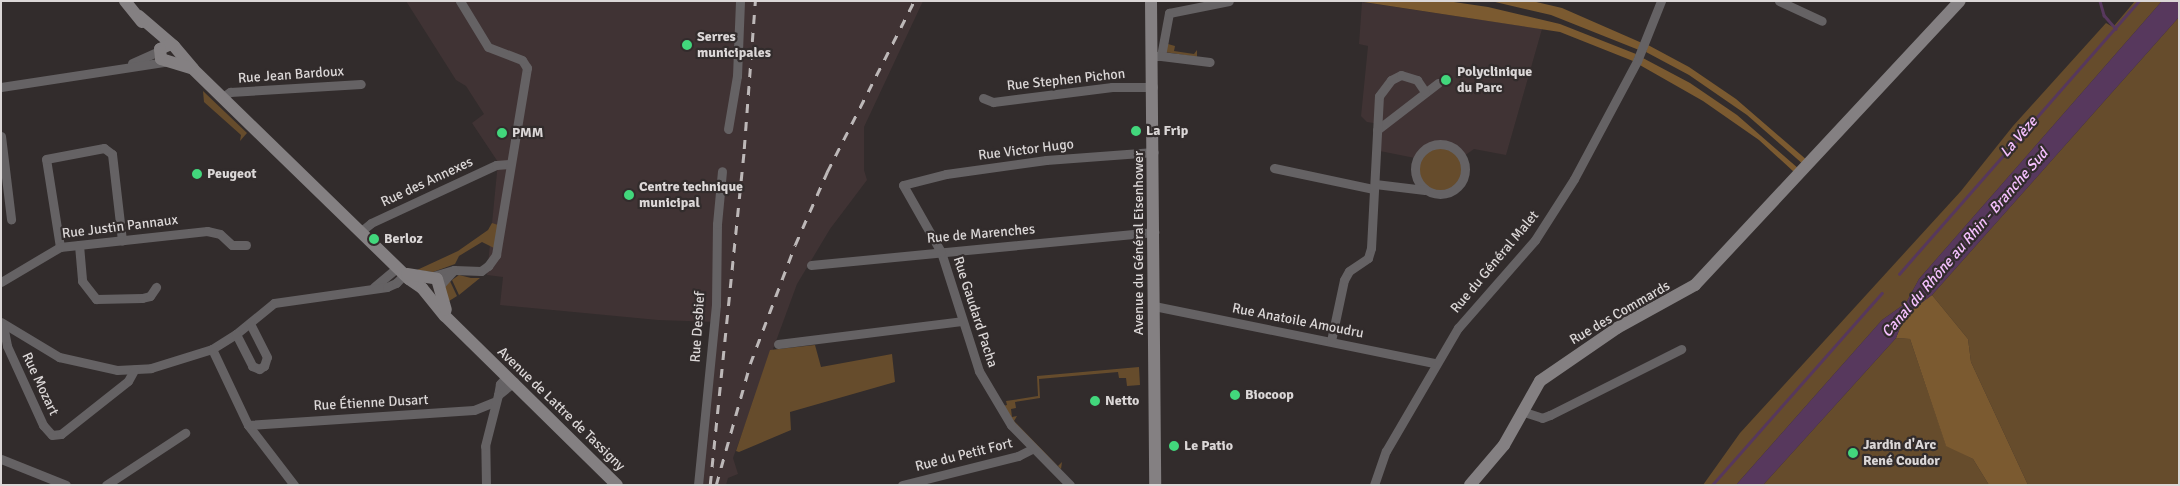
<!DOCTYPE html>
<meta charset="utf-8">
<style>
body{margin:0}
#map{position:relative;width:2180px;height:486px;overflow:hidden;background:#322c2c;font-family:Signika,sans-serif}
div>[style]{position:absolute}
[style*='--x']{left:calc(var(--x)*1px);top:calc(var(--y)*1px);width:calc(var(--w)*1px);rotate:calc(var(--a)*1deg)}
.built>*{inset:0;background:#403334}
.green>*{inset:0;background:#664c2c}
.round{border-radius:50%}
.forest>*{inset:0;background:#7b5a30}
.water>*{inset:0;background:#57385d}
.stream>*{height:2.5px;margin:-1.25px;padding:0 1.25px;transform-origin:1.25px;border-radius:1.25px;background:#57385d}
.street>*{height:9px;margin:-4.5px;padding:0 4.5px;transform-origin:4.5px;border-radius:4.5px;background:#656264}
.street>.ring{margin:-4.5px;padding:0;box-sizing:content-box;background:none;border:9px solid #656264;border-radius:50%}
.secondary>*{height:12px;margin:-6px;padding:0 6px;transform-origin:6px;border-radius:6px;background:#848082}
.rail>*{height:2.5px;margin-top:-1.25px;transform-origin:0;background:repeating-linear-gradient(90deg,#bdb8b8 0 9px,transparent 0 18px)}
.dots>*{width:14px;height:14px;translate:-50% -50%;box-sizing:border-box;border:2px solid #322c2c;border-radius:50%}
span{translate:-50% -50%;white-space:nowrap;text-align:center;line-height:1.15;-webkit-text-stroke:4.5px #322c2c;paint-order:stroke}
.poi-label{font-size:14px;color:#dbd7d7;font-weight:700}
.left{translate:0 -50%;text-align:left}
.street-label{font-size:14px;color:#dbd7d7}
.water-label{font-size:15px;color:#f6c0ff;font-style:italic}
.frame{position:absolute;inset:0;border:2px solid #dbd7d7;pointer-events:none}
</style>
<div id="map">
<div class="built">
<div style="clip-path:polygon(406px 1px,923px 1px,864px 127px,864px 170px,867px 180px,830px 229px,797px 284px,733px 458px,738px 474px,728px 478px,726px 485px,701px 485px,716px 322px,658px 320px,500px 305px,503px 277px,487px 275px,498px 162px,472px 123px,484px 114px,466px 86px,456px 80px)"></div>
<div style="clip-path:polygon(1362px 2px,1542px 29px,1506px 155px,1474px 149px,1464px 156px,1446px 143px,1436px 142px,1415px 158px,1380px 151px,1380px 124px,1367px 122px,1361px 116px,1368px 46px,1359px 44px)"></div>
</div>
<div class="green">
<div style="clip-path:polygon(2135px 1px,2162px 1px,1919px 279px,1906px 303px,1882px 320px,1736px 485px,1703px 485px,1740px 433px,1961px 191px,2013px 126px,2106px 23px,2113px 27px)"></div>
<div style="clip-path:polygon(2179px 17px,2179px 485px,2028px 485px,1971px 362px,1968px 339px,1932px 295px)"></div>
<div style="clip-path:polygon(1171px 23px,1168px 44px,1175px 46px,1174px 51px,1194px 54px,1197px 50px,1197px 57px,1165px 52px,1167px 25px)"></div>
<div style="clip-path:polygon(203px 91px,247px 133px,240px 141px,241px 135px,204px 102px)"></div>
<div class="round" style="left:1415px;top:144px;width:50px;height:50px"></div>
<div style="clip-path:polygon(492px 223px,498px 225px,494px 248px,482px 242px,459px 256px,455px 264px,433px 272px,417px 270px,458px 251px,488px 230px)"></div>
<div style="clip-path:polygon(459px 275px,471px 278px,480px 278px,459px 295px,452px 280px)"></div>
<div style="clip-path:polygon(449px 279px,457px 296px,446px 303px,444px 286px)"></div>
<div style="clip-path:polygon(1896px 338px,1910px 339px,1946px 445px,1973px 459px,1989px 485px,1763px 485px)"></div>
<div style="clip-path:polygon(815px 345px,821px 367px,892px 354px,895px 382px,790px 412px,791px 430px,739px 452px,736px 451px,770px 350px)"></div>
<div style="clip-path:polygon(1139px 367px,1140px 385px,1127px 386px,1126px 378px,1119px 378px,1118px 372px,1039px 379px,1040px 398px,1015px 402px,1016px 408px,1011px 409px,1012px 417px,1017px 416px,1014px 421px,1058px 466px,1062px 462px,1061px 469px,1015px 425px,1003px 406px,1007px 405px,1006px 401px,1038px 396px,1037px 376px)"></div>
</div>
<div class="forest">
<div style="clip-path:polygon(1357px 1px,1447px 1px,1488px 7px,1560px 24px,1636px 54px,1633px 61px,1560px 32px)"></div>
<div style="clip-path:polygon(1491px 1px,1532px 1px,1562px 8px,1642px 43px,1639px 50px,1551px 15px)"></div>
<div style="clip-path:polygon(1648px 45px,1689px 67px,1736px 99px,1808px 161px,1804px 165px,1747px 115px,1689px 75px,1646px 52px)"></div>
<div style="clip-path:polygon(1641px 57px,1690px 83px,1737px 115px,1799px 169px,1794px 172px,1759px 140px,1703px 101px,1638px 64px)"></div>
<div style="clip-path:polygon(1932px 295px,1968px 339px,1971px 362px,2028px 485px,1989px 485px,1973px 459px,1946px 446px,1910px 339px,1896px 338px,1905px 315px)"></div>
</div>
<div class="water">
<div style="clip-path:polygon(2162px 1px,2179px 1px,2179px 17px,1932px 295px,1905px 315px,1896px 338px,1763px 485px,1736px 485px,1882px 320px,1906px 303px,1919px 279px)"></div>
</div>
<div class="stream">
<div style="--x:2100;--y:1;--w:15;--a:74"></div>
<div style="--x:2104;--y:15;--w:18;--a:49"></div>
<div style="--x:1899;--y:274;--w:363;--a:-48.7"></div>
<div style="--x:1712;--y:485;--w:256;--a:-48.5"></div>
</div>
<div class="street">
<div style="--x:1779;--y:1;--w:47;--a:24.9"></div>
<div style="--x:1152;--y:56;--w:9;--a:0"></div>
<div style="--x:1161;--y:56;--w:44;--a:-79.5"></div>
<div style="--x:1169;--y:13;--w:61;--a:-11.3"></div>
<div style="--x:1161;--y:56;--w:49;--a:7"></div>
<div style="--x:132;--y:63;--w:30;--a:-24"></div>
<div style="--x:1;--y:87;--w:166;--a:-8.7"></div>
<div style="--x:223;--y:97;--w:9;--a:-36"></div>
<div style="--x:230;--y:92;--w:131;--a:-3.5"></div>
<div style="--x:983;--y:98;--w:11;--a:22"></div>
<div style="--x:993;--y:102;--w:120;--a:-7.2"></div>
<div style="--x:1112;--y:87;--w:41;--a:0"></div>
<div style="--x:728;--y:129;--w:54;--a:-80.4"></div>
<div style="--x:737;--y:76;--w:75;--a:-87.7"></div>
<div style="--x:1377;--y:130;--w:77;--a:-37.6"></div>
<div style="--x:1;--y:136;--w:84;--a:83.1"></div>
<div class="ring" style="left:1415px;top:144px;width:41px;height:41px"></div>
<div style="--x:1274;--y:168;--w:102;--a:11.9"></div>
<div style="--x:1375;--y:184;--w:50;--a:6.8"></div>
<div style="--x:360;--y:232;--w:14;--a:-39"></div>
<div style="--x:371;--y:223;--w:138;--a:-24.9"></div>
<div style="--x:496;--y:165;--w:13;--a:-4"></div>
<div style="--x:79;--y:245;--w:36;--a:85"></div>
<div style="--x:82;--y:281;--w:23;--a:52"></div>
<div style="--x:96;--y:299;--w:46;--a:-1.2"></div>
<div style="--x:142;--y:298;--w:8;--a:-14"></div>
<div style="--x:150;--y:296;--w:11;--a:-56"></div>
<div style="--x:60;--y:247;--w:89;--a:-99"></div>
<div style="--x:46;--y:159;--w:59;--a:-10.7"></div>
<div style="--x:104;--y:148;--w:10;--a:37"></div>
<div style="--x:112;--y:154;--w:87;--a:83.4"></div>
<div style="--x:811;--y:265;--w:345;--a:-5.5"></div>
<div style="--x:454;--y:270;--w:27;--a:2"></div>
<div style="--x:481;--y:271;--w:9;--a:-36"></div>
<div style="--x:488;--y:266;--w:14;--a:-54"></div>
<div style="--x:496;--y:255;--w:190;--a:-80.6"></div>
<div style="--x:527;--y:68;--w:9;--a:-122"></div>
<div style="--x:522;--y:60;--w:36;--a:-159"></div>
<div style="--x:488;--y:47;--w:54;--a:-121.3"></div>
<div style="--x:433;--y:276;--w:22;--a:-16"></div>
<div style="--x:454;--y:270;--w:21;--a:133"></div>
<div style="--x:1;--y:282;--w:69;--a:-30.7"></div>
<div style="--x:60;--y:247;--w:148;--a:-6.2"></div>
<div style="--x:207;--y:231;--w:13;--a:13"></div>
<div style="--x:220;--y:234;--w:16;--a:43"></div>
<div style="--x:232;--y:245;--w:14;--a:0"></div>
<div style="--x:374;--y:287;--w:30;--a:-40"></div>
<div style="--x:1154;--y:306;--w:287;--a:11.5"></div>
<div style="--x:1;--y:322;--w:68;--a:31.1"></div>
<div style="--x:59;--y:357;--w:59;--a:12.6"></div>
<div style="--x:117;--y:370;--w:34;--a:-3"></div>
<div style="--x:151;--y:368;--w:64;--a:-17.3"></div>
<div style="--x:212;--y:349;--w:28;--a:-32"></div>
<div style="--x:236;--y:334;--w:49;--a:-39.2"></div>
<div style="--x:274;--y:303;--w:114;--a:-8.1"></div>
<div style="--x:387;--y:287;--w:10;--a:-24"></div>
<div style="--x:396;--y:283;--w:13;--a:-45"></div>
<div style="--x:3;--y:325;--w:21;--a:79"></div>
<div style="--x:7;--y:346;--w:87;--a:65.5"></div>
<div style="--x:43;--y:425;--w:13;--a:48"></div>
<div style="--x:52;--y:435;--w:9;--a:-6"></div>
<div style="--x:61;--y:434;--w:85;--a:-38.3"></div>
<div style="--x:128;--y:381;--w:13;--a:-61"></div>
<div style="--x:236;--y:334;--w:36;--a:63"></div>
<div style="--x:252;--y:366;--w:8;--a:23"></div>
<div style="--x:259;--y:369;--w:6;--a:-31"></div>
<div style="--x:264;--y:366;--w:9;--a:-72"></div>
<div style="--x:267;--y:357;--w:38;--a:-117"></div>
<div style="--x:1331;--y:341;--w:62;--a:-78"></div>
<div style="--x:1344;--y:280;--w:10;--a:-61"></div>
<div style="--x:1349;--y:271;--w:23;--a:-34"></div>
<div style="--x:1368;--y:258;--w:10;--a:-73"></div>
<div style="--x:1371;--y:248;--w:152;--a:-87"></div>
<div style="--x:1379;--y:96;--w:20;--a:-53"></div>
<div style="--x:1391;--y:80;--w:11;--a:-27"></div>
<div style="--x:1401;--y:75;--w:17;--a:17"></div>
<div style="--x:1417;--y:80;--w:14;--a:56"></div>
<div style="--x:778;--y:344;--w:185;--a:-7.1"></div>
<div style="--x:212;--y:349;--w:84;--a:64.7"></div>
<div style="--x:248;--y:425;--w:76;--a:52.5"></div>
<div style="--x:507;--y:376;--w:11;--a:131"></div>
<div style="--x:500;--y:384;--w:11;--a:100"></div>
<div style="--x:498;--y:395;--w:21;--a:-39"></div>
<div style="--x:1521;--y:411;--w:22;--a:18"></div>
<div style="--x:1542;--y:418;--w:9;--a:-21"></div>
<div style="--x:1550;--y:415;--w:147;--a:-26.7"></div>
<div style="--x:248;--y:425;--w:226;--a:-3.8"></div>
<div style="--x:474;--y:410;--w:22;--a:-22"></div>
<div style="--x:1;--y:459;--w:70;--a:21.8"></div>
<div style="--x:106;--y:485;--w:95;--a:-33.4"></div>
<div style="--x:486;--y:485;--w:39;--a:-91"></div>
<div style="--x:485;--y:446;--w:53;--a:-75.7"></div>
<div style="--x:698;--y:485;--w:181;--a:-84.3"></div>
<div style="--x:716;--y:305;--w:81;--a:-89.3"></div>
<div style="--x:717;--y:224;--w:53;--a:-84.6"></div>
<div style="--x:902;--y:485;--w:120;--a:-14"></div>
<div style="--x:1018;--y:456;--w:16;--a:-27"></div>
<div style="--x:1070;--y:485;--w:84;--a:-134.5"></div>
<div style="--x:1011;--y:425;--w:63;--a:-120.7"></div>
<div style="--x:979;--y:371;--w:125;--a:-107.7"></div>
<div style="--x:941;--y:252;--w:77;--a:-119.6"></div>
<div style="--x:903;--y:185;--w:44;--a:-14.3"></div>
<div style="--x:946;--y:174;--w:101;--a:-8"></div>
<div style="--x:1046;--y:160;--w:108;--a:-4.2"></div>
<div style="--x:1374;--y:485;--w:36;--a:-71"></div>
<div style="--x:1386;--y:451;--w:143;--a:-59.7"></div>
<div style="--x:1458;--y:328;--w:117;--a:-48.8"></div>
<div style="--x:1535;--y:240;--w:72;--a:-57.4"></div>
<div style="--x:1574;--y:179;--w:134;--a:-61.9"></div>
<div style="--x:1637;--y:61;--w:65;--a:-68.2"></div>
</div>
<div class="secondary">
<div style="--x:125;--y:1;--w:27;--a:51"></div>
<div style="--x:1151;--y:1;--w:484;--a:89.5"></div>
<div style="--x:139;--y:16;--w:46;--a:40.6"></div>
<div style="--x:174;--y:46;--w:30;--a:50"></div>
<div style="--x:193;--y:69;--w:301;--a:44.2"></div>
<div style="--x:409;--y:279;--w:16;--a:35"></div>
<div style="--x:422;--y:288;--w:36;--a:51"></div>
<div style="--x:445;--y:316;--w:241;--a:44.5"></div>
<div style="--x:171;--y:44;--w:12;--a:156"></div>
<div style="--x:160;--y:49;--w:10;--a:84"></div>
<div style="--x:161;--y:59;--w:31;--a:17"></div>
<div style="--x:407;--y:274;--w:30;--a:9"></div>
<div style="--x:437;--y:279;--w:32;--a:74"></div>
<div style="--x:1470;--y:485;--w:52;--a:-49.6"></div>
<div style="--x:1504;--y:445;--w:73;--a:-60.6"></div>
<div style="--x:1540;--y:381;--w:93;--a:-34.5"></div>
<div style="--x:1617;--y:328;--w:89;--a:-28.9"></div>
<div style="--x:1695;--y:285;--w:388;--a:-47"></div>
</div>
<div class="rail">
<div style="--x:710;--y:485;--w:338;--a:-84.2"></div>
<div style="--x:744;--y:149;--w:148;--a:-85.7"></div>
<div style="--x:716;--y:485;--w:126;--a:-74.3"></div>
<div style="--x:750;--y:364;--w:127;--a:-69.3"></div>
<div style="--x:795;--y:245;--w:80;--a:-66.3"></div>
<div style="--x:827;--y:172;--w:192;--a:-63"></div>
</div>
<div class="dots">
<div style="left:687px;top:45px;background:#42d77c"></div>
<div style="left:1446px;top:80px;background:#42d77c"></div>
<div style="left:1136px;top:131px;background:#42d77c"></div>
<div style="left:502px;top:133px;background:#42d77c"></div>
<div style="left:197px;top:174px;background:#42d77c"></div>
<div style="left:629px;top:195px;background:#42d77c"></div>
<div style="left:374px;top:239px;background:#42d77c"></div>
<div style="left:1235px;top:395px;background:#42d77c"></div>
<div style="left:1095px;top:401px;background:#42d77c"></div>
<div style="left:1174px;top:446px;background:#42d77c"></div>
<div style="left:1853px;top:453px;background:#42d77c"></div>
</div>
<div class="poi-label">
<span class="left" style="left:697px;top:45px">Serres<br>municipales</span>
<span class="left" style="left:1457px;top:80px">Polyclinique<br>du Parc</span>
<span class="left" style="left:1146px;top:131px">La Frip</span>
<span class="left" style="left:512px;top:133px">PMM</span>
<span class="left" style="left:207px;top:174px">Peugeot</span>
<span class="left" style="left:639px;top:195px">Centre technique<br>municipal</span>
<span class="left" style="left:384px;top:239px">Berloz</span>
<span class="left" style="left:1245px;top:395px">Biocoop</span>
<span class="left" style="left:1105px;top:401px">Netto</span>
<span class="left" style="left:1863px;top:453px">Jardin d'Arc<br>René Coudor</span>
<span class="left" style="left:1184px;top:446px">Le Patio</span>
</div>
<div class="street-label">
<span style="left:291px;top:75px;rotate:-4deg">Rue Jean Bardoux</span>
<span style="left:1066px;top:80px;rotate:-6deg">Rue Stephen Pichon</span>
<span style="left:1026px;top:150px;rotate:-7deg">Rue Victor Hugo</span>
<span style="left:427px;top:182px;rotate:-25deg">Rue des Annexes</span>
<span style="left:120px;top:227px;rotate:-7deg">Rue Justin Pannaux</span>
<span style="left:981px;top:234px;rotate:-5deg">Rue de Marenches</span>
<span style="left:1139px;top:243px;rotate:-90deg">Avenue du Général Eisenhower</span>
<span style="left:1495px;top:262px;rotate:-50deg">Rue du Général Malet</span>
<span style="left:975px;top:312px;rotate:72deg">Rue Gaudard Pacha</span>
<span style="left:1620px;top:313px;rotate:-30deg">Rue des Commards</span>
<span style="left:1298px;top:321px;rotate:11deg">Rue Anatoile Amoudru</span>
<span style="left:698px;top:327px;rotate:-86deg">Rue Desbief</span>
<span style="left:40px;top:384px;rotate:65deg">Rue Mozart</span>
<span style="left:371px;top:403px;rotate:-3deg">Rue Étienne Dusart</span>
<span style="left:561px;top:409px;rotate:44deg">Avenue de Lattre de Tassigny</span>
<span style="left:964px;top:455px;rotate:-14deg">Rue du Petit Fort</span>
</div>
<div class="water-label">
<span style="left:2019px;top:137px;rotate:-49deg">La Vèze</span>
<span style="left:1965px;top:243px;rotate:-49deg">Canal du Rhône au Rhin - Branche Sud</span>
</div>
<div class="frame"></div>
</div>
